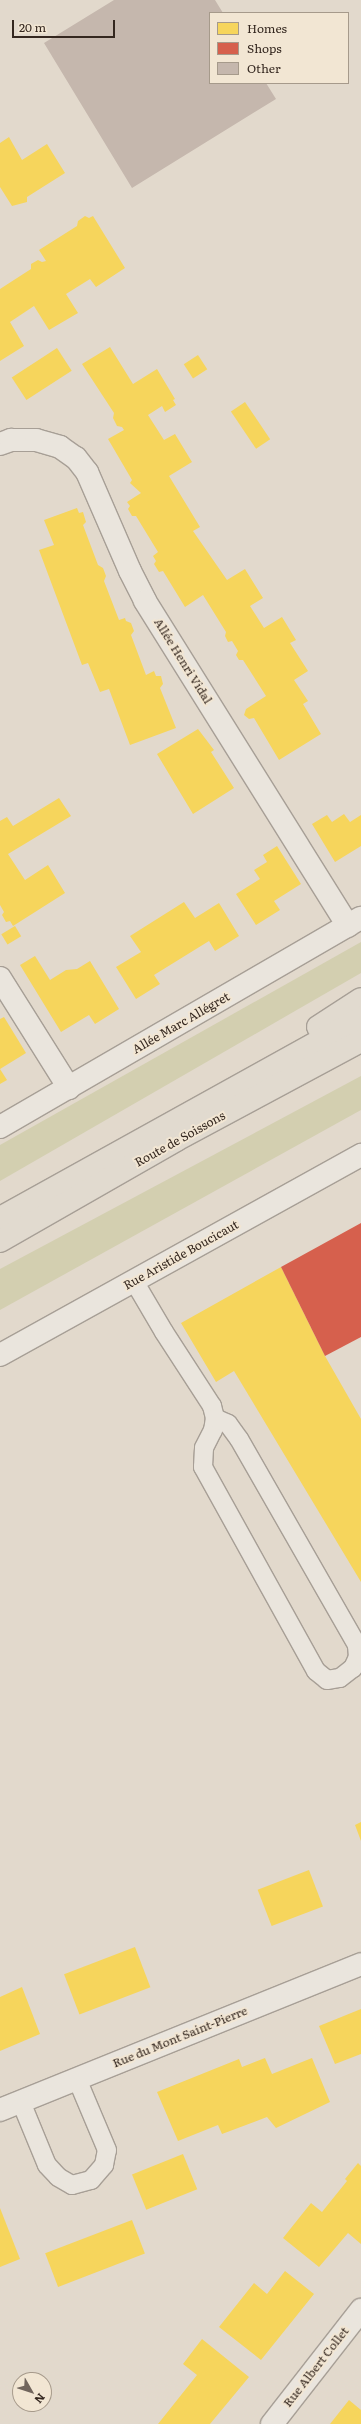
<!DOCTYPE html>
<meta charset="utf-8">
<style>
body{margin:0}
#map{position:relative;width:361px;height:2424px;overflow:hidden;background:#e2d9cc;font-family:Literata,serif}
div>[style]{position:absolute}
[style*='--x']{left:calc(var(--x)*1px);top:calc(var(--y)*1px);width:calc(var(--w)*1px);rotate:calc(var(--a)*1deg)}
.green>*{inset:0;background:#d3cfb0}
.homes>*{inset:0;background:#f6d55c;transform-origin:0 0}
.shops>*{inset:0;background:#d6604d}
.building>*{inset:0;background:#c5b7ad}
.roads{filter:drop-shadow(1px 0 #a79f96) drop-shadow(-1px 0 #a79f96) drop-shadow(0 1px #a79f96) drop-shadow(0 -1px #a79f96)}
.service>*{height:18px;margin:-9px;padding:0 9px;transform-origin:9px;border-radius:9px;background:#eae5dd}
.minor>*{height:22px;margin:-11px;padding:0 11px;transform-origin:11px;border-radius:11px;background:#eae5dd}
.primary>*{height:22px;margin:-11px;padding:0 11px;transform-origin:11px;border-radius:11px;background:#e1dacf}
span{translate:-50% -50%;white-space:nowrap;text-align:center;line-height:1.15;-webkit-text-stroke:4px #f2e6d3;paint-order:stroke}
.street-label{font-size:12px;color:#34271f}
.legend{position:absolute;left:209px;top:12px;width:140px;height:72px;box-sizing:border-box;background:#f2e6d3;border:1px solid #a69a8b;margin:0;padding:5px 7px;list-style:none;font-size:12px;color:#34271f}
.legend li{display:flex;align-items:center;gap:8px;height:20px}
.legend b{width:20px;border:1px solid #a69a8b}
.north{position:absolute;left:12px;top:2372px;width:40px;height:40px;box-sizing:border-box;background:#f2e6d3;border:1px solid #a69a8b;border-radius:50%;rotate:129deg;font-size:11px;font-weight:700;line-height:16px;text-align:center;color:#34271f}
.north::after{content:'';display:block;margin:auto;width:14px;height:18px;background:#71655c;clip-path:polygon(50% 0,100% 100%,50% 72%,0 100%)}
.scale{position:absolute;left:12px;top:20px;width:103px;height:18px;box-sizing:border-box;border:2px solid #34271f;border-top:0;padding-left:5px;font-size:12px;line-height:14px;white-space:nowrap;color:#34271f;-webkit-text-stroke:3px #f2e6d3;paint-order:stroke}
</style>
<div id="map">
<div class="green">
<div style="clip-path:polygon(361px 942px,361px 973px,0 1181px,0 1145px)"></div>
<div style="clip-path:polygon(361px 1076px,361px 1110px,0 1310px,0 1269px)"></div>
</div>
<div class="homes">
<div style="clip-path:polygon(9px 137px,22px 160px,47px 144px,65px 173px,27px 197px,27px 202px,12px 206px,0 187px,0 143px)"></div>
<div style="clip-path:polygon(85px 216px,89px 218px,93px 216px,125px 268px,96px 287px,90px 279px,66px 294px,78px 313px,49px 330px,34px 306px,10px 322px,24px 346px,0 361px,0 289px,31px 269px,31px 264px,38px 260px,42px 262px,46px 261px,39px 250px,77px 226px,78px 221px)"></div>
<div style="clip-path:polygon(110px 347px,133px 384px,157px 369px,175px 399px,173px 400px,176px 405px,165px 412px,162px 406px,148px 415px,164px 440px,175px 434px,192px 462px,169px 476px,200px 527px,193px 531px,227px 580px,245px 569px,263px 598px,250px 606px,264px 628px,282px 617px,296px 640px,290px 643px,308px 671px,294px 680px,308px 701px,303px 704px,321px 734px,279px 760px,254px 718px,249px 719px,244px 715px,246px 709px,266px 696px,243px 660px,239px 660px,236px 655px,238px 651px,232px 641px,228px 642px,225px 636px,226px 632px,203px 595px,185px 607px,163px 571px,159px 572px,154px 564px,156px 561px,153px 556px,158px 552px,136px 516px,132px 516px,128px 509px,130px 506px,127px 502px,141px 493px,130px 483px,132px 480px,108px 439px,124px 430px,122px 427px,117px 426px,113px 418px,114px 413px,82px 364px)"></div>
<div style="left:57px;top:348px;width:27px;height:54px;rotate:57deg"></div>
<div style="left:198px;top:355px;width:17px;height:17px;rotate:57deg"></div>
<div style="left:245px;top:402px;width:45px;height:17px;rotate:56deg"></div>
<div style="clip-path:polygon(77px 508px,79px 513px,83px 512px,86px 522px,83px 525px,98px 565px,103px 568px,106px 576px,104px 581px,119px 620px,125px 618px,126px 621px,131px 623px,134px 631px,131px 635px,146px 675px,154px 671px,156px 676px,161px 676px,163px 684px,160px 688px,176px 728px,130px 745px,109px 689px,100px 692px,88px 663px,82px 665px,39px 550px,54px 545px,44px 520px)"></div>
<div style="clip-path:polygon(198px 729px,214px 750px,211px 752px,234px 788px,193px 814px,157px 754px)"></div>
<div style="clip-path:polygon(59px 798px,71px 816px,8px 854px,25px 880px,48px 865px,65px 893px,13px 926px,10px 921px,6px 922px,2px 915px,4px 912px,0 905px,0 821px,7px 817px,13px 826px)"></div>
<div style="clip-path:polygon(344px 814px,350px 822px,361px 815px,361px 846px,335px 862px,312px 824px,327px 815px,332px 822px)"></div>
<div style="clip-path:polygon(277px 846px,301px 884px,274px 901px,280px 910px,256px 925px,236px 894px,260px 879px,254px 870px,267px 862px,263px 855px)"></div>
<div style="clip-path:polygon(184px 902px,195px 918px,219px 903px,239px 936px,215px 951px,209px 941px,154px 975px,160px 984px,136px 999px,116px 967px,141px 952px,130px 936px)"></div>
<div style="left:15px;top:926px;width:12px;height:16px;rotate:59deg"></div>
<div style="clip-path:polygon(35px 956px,50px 980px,66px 970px,77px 969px,90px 961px,119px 1009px,95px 1024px,89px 1015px,61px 1032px,20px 965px)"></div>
<div style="clip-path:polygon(4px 1017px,26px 1053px,0 1069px,0 1019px)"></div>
<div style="clip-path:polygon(0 1069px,7px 1080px,0 1084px)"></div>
<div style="clip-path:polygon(281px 1267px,325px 1356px,361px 1419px,361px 1582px,234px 1371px,216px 1382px,181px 1323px)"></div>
<div style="clip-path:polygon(361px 1822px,361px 1841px,355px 1825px)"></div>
<div style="left:309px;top:1870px;width:39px;height:55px;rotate:69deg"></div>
<div style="left:135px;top:1947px;width:43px;height:76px;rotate:69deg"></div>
<div style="clip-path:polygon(22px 1987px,40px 2034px,0 2051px,0 1997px)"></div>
<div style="clip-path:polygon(361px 2009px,361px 2054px,335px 2064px,319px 2026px)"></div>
<div style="clip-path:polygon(265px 2058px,272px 2074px,312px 2058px,330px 2102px,276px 2128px,267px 2117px,222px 2134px,218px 2125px,178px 2141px,157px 2092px,239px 2059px,242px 2067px)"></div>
<div style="left:183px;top:2154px;width:38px;height:55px;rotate:68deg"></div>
<div style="clip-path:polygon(358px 2163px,361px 2166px,361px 2244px,348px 2233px,319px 2267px,283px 2238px,311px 2203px,322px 2212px,347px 2181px,345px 2179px)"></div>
<div style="clip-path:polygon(0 2208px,20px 2259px,0 2267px)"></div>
<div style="left:132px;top:2220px;width:36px;height:93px;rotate:69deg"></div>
<div style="clip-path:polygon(285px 2271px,314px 2294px,261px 2360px,219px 2327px,254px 2283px,267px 2294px)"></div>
<div style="clip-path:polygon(202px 2339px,249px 2377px,210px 2424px,158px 2424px,197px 2375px,183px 2364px)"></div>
<div style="clip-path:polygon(349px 2400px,361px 2410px,361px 2424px,330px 2424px)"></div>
</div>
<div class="shops">
<div style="clip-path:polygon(361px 1223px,361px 1337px,325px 1356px,281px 1267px)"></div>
</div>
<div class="building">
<div style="clip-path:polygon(114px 0,215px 0,223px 13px,210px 13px,210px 83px,266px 83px,276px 99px,132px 188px,44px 43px)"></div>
</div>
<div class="roads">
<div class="service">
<div style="--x:134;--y:1281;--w:59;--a:59.5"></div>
<div style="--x:164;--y:1332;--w:88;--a:57"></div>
<div style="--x:212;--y:1406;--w:12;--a:76"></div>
<div style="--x:215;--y:1418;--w:12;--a:99"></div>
<div style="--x:213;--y:1430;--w:20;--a:117"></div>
<div style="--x:204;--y:1448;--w:19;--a:93"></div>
<div style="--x:203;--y:1467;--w:233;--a:61"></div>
<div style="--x:316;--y:1671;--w:14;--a:39"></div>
<div style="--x:327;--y:1680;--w:13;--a:-9"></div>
<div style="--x:340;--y:1678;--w:16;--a:-38"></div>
<div style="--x:353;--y:1668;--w:12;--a:-66"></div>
<div style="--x:358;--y:1657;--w:12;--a:-95"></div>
<div style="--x:357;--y:1645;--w:237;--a:-119.8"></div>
<div style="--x:239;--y:1439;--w:19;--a:-126"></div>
<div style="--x:228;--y:1424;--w:14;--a:-155"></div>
<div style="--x:21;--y:2102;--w:68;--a:67.6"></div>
<div style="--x:47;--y:2165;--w:16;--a:47"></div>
<div style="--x:58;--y:2177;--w:16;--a:30"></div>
<div style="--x:72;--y:2185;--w:20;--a:-15"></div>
<div style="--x:91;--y:2180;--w:20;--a:-49"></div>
<div style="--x:104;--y:2165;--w:15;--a:-79"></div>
<div style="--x:107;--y:2150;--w:77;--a:-112.9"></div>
</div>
<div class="minor">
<div style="--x:0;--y:444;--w:12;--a:-20"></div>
<div style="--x:11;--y:440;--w:25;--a:0"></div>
<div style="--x:36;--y:440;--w:25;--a:16"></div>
<div style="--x:60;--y:447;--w:19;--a:35"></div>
<div style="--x:76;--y:458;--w:18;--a:52"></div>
<div style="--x:87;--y:472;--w:108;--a:66.5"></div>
<div style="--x:130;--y:571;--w:34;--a:63"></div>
<div style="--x:145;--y:601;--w:383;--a:58"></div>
<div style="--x:0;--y:978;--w:130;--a:57.9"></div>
<div style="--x:0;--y:1127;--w:417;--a:-30.1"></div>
<div style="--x:0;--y:1355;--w:413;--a:-29"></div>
<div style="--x:0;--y:2110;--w:389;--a:-22"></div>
<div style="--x:272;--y:2424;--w:145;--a:-52"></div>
</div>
<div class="primary">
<div style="--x:318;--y:1027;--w:51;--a:-33.1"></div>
<div style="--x:0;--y:1218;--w:413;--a:-29"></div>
<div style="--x:0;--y:1241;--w:203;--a:-29.8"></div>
<div style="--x:176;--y:1140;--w:210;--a:-28.2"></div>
</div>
</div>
<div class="street-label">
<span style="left:183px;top:661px;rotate:58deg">Allée Henri Vidal</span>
<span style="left:181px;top:1023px;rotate:-30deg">Allée Marc Allégret</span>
<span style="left:180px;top:1139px;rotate:-29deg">Route de Soissons</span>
<span style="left:181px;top:1255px;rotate:-29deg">Rue Aristide Boucicaut</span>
<span style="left:180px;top:2037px;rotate:-22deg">Rue du Mont Saint-Pierre</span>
<span style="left:316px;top:2367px;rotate:-52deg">Rue Albert Collet</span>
</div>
<ul class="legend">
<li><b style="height:11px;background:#f6d55c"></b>Homes</li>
<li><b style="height:11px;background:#d6604d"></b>Shops</li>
<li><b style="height:11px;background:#c5b7ad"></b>Other</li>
</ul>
<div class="north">N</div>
<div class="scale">20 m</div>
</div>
